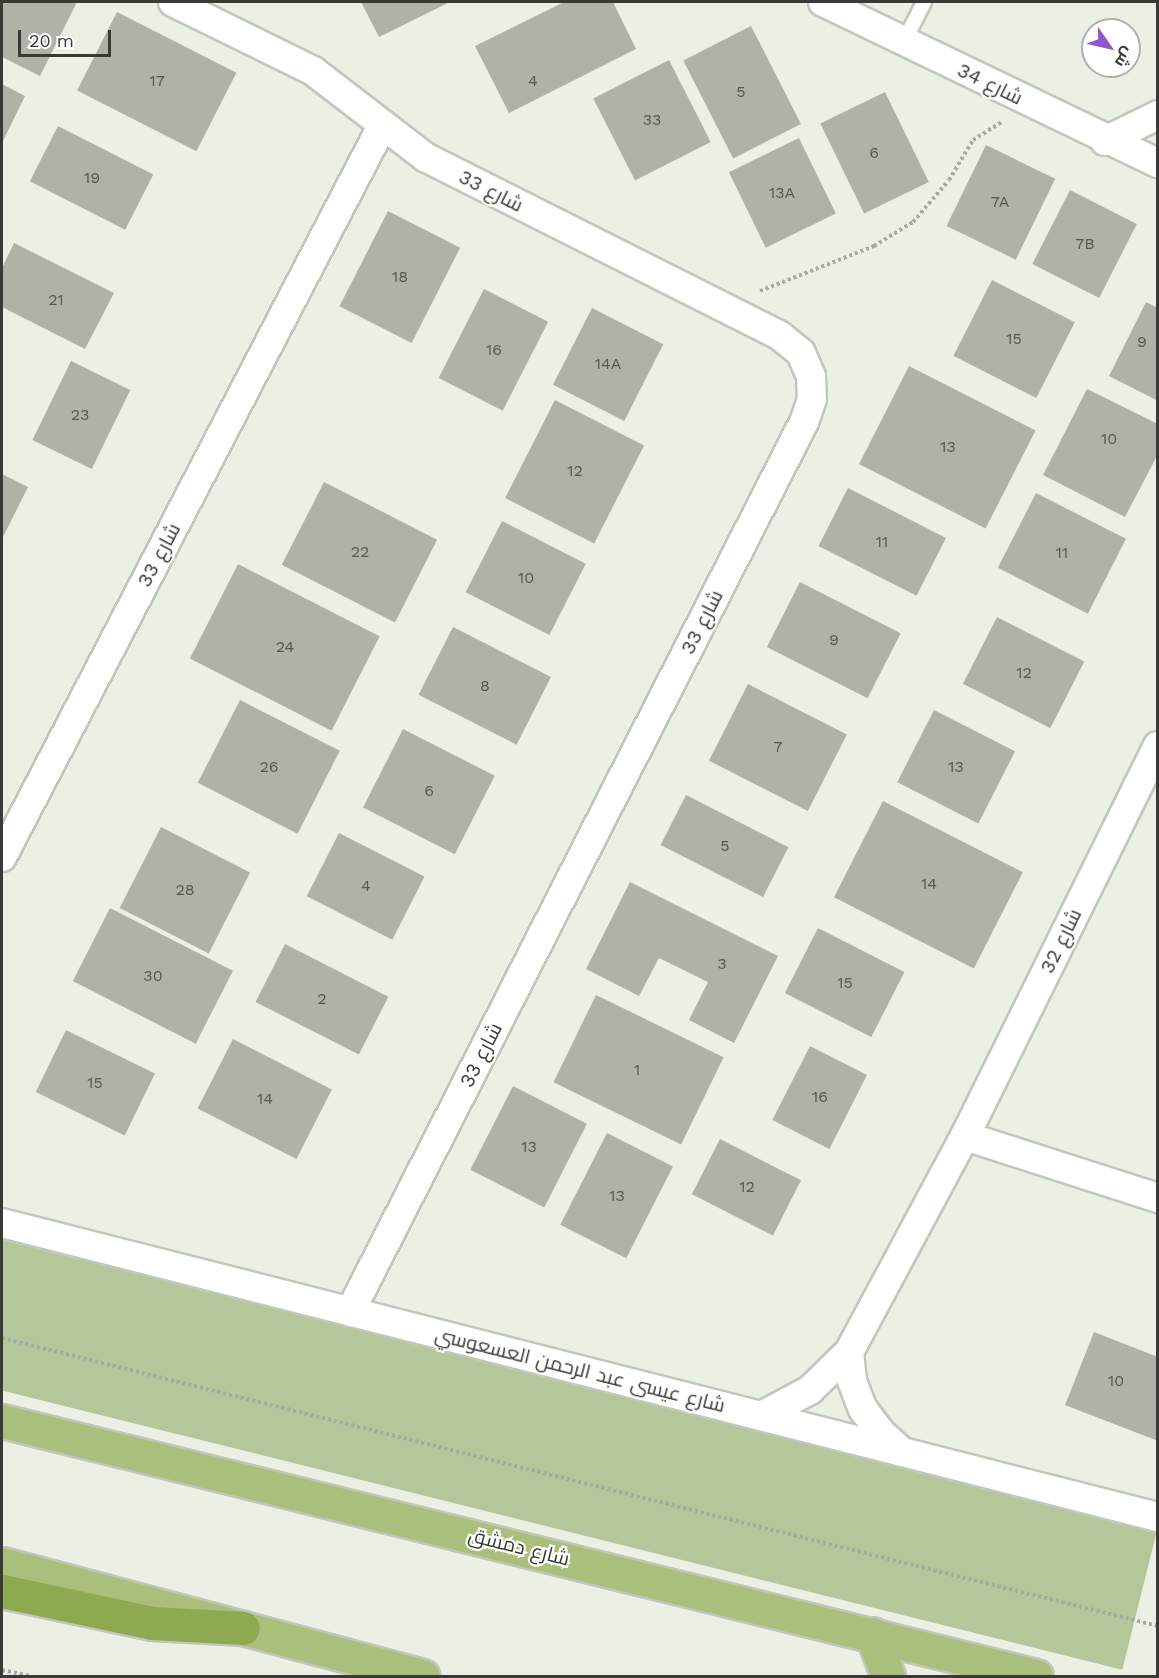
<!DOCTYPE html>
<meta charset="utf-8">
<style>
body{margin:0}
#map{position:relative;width:1159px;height:1678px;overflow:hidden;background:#ebf0e4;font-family:"Work Sans",Cairo,sans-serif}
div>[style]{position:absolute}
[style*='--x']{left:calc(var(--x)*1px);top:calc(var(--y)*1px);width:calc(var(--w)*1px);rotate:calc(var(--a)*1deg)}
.green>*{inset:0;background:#b5c69b;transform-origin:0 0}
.building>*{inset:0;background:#aeb3a8;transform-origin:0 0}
.path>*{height:4px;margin-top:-2px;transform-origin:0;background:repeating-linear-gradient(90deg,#a7aaa1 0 3px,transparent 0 6px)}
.roads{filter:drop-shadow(2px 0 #c2c7bb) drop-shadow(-2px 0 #c2c7bb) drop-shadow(0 2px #c2c7bb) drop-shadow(0 -2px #c2c7bb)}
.service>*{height:14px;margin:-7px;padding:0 7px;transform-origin:7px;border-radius:7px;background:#fff}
.minor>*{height:28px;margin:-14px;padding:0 14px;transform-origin:14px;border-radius:14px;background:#fff}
.primary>*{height:33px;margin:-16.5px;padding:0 16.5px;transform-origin:16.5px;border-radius:16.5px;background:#aabf7c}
.trunk>*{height:33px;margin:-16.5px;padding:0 16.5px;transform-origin:16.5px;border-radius:16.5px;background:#8eaa50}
span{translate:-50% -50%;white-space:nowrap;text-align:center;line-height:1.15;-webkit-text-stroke:4.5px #fff;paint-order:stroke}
.number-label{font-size:16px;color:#565852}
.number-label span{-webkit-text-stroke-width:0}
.street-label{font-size:20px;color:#383a35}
.frame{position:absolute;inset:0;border:3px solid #383a35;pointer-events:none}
.north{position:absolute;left:1081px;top:18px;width:60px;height:60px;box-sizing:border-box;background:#fff;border:2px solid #afb0ae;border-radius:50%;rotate:124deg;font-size:16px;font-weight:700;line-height:24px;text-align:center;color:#383a35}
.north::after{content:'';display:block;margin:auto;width:21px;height:27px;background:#9355cb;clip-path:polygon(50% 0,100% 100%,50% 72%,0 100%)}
.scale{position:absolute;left:18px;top:30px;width:93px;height:27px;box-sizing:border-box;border:3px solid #383a35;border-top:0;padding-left:8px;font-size:18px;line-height:21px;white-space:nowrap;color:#383a35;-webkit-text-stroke:4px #fff;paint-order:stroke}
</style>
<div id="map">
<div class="green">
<div style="left:2px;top:1240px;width:1191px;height:146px;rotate:14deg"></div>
</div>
<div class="building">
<div style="clip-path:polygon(2px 2px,77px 2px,40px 76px,2px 57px)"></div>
<div style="clip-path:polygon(361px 2px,450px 2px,379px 37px)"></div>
<div style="clip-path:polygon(564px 2px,613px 2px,636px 49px,509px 113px,475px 46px)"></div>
<div style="left:117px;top:12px;width:134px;height:88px;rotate:27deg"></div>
<div style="left:751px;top:26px;width:110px;height:76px;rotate:63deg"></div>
<div style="left:669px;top:60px;width:92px;height:85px;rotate:63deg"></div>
<div style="clip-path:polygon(2px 84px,25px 96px,2px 143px)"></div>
<div style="left:885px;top:92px;width:100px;height:72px;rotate:64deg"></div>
<div style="left:58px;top:126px;width:107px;height:62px;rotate:27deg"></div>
<div style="left:799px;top:138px;width:84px;height:78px;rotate:64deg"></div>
<div style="left:986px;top:145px;width:77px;height:90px;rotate:26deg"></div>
<div style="left:1070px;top:190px;width:75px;height:83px;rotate:27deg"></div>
<div style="left:388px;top:211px;width:81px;height:107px;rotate:27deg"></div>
<div style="clip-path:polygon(14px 243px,114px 293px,85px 349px,2px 307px,2px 268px)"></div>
<div style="left:992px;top:280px;width:93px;height:85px;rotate:27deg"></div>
<div style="left:484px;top:289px;width:72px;height:100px;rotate:27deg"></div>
<div style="clip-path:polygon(1146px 302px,1158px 308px,1158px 401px,1109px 376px)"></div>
<div style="left:592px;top:308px;width:80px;height:86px;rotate:27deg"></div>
<div style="left:71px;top:361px;width:66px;height:88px;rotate:26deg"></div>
<div style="left:909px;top:366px;width:142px;height:110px;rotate:27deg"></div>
<div style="clip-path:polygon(1087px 389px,1158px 424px,1158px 454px,1125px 517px,1043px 475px)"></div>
<div style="left:555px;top:400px;width:100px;height:110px;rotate:27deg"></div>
<div style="clip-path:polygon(2px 474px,28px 487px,2px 539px)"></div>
<div style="left:324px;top:482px;width:127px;height:93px;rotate:27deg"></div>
<div style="left:848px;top:488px;width:110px;height:65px;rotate:27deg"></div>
<div style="left:1036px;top:493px;width:101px;height:84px;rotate:27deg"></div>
<div style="left:502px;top:521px;width:94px;height:80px;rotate:27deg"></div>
<div style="left:238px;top:564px;width:159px;height:106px;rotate:27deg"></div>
<div style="left:800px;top:582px;width:113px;height:73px;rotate:27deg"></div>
<div style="left:997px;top:617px;width:98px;height:75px;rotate:27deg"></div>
<div style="left:453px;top:627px;width:110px;height:76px;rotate:27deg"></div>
<div style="left:748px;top:684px;width:111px;height:86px;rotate:27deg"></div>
<div style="left:240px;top:700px;width:112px;height:93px;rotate:27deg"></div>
<div style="left:934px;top:710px;width:91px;height:81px;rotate:27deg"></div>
<div style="left:403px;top:729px;width:103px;height:88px;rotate:27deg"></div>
<div style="left:686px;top:795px;width:115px;height:56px;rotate:27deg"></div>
<div style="left:883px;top:801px;width:157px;height:108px;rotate:27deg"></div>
<div style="left:161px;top:827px;width:100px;height:91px;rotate:27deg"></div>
<div style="left:339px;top:833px;width:96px;height:71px;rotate:27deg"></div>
<div style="clip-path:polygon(630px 882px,778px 956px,734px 1043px,689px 1020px,708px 982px,659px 958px,639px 996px,586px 969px)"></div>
<div style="left:110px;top:908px;width:138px;height:82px;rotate:27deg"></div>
<div style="left:818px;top:928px;width:97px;height:73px;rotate:27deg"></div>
<div style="left:285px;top:944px;width:116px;height:65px;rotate:27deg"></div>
<div style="left:596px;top:995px;width:142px;height:97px;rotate:26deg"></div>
<div style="left:66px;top:1030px;width:99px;height:69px;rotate:26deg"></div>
<div style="left:233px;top:1039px;width:111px;height:78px;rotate:27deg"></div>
<div style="left:810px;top:1046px;width:64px;height:83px;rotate:27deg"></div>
<div style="left:513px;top:1086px;width:83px;height:94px;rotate:27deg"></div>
<div style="left:607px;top:1133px;width:74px;height:103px;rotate:27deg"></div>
<div style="left:720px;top:1139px;width:91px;height:62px;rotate:27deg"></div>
<div style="clip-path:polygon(1094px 1332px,1158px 1357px,1158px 1441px,1065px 1405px)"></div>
</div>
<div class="path">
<div style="--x:760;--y:291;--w:123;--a:-21.5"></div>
<div style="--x:874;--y:246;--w:46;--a:-31.6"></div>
<div style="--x:913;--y:222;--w:55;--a:-49.4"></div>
<div style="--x:949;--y:180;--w:47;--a:-59"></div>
<div style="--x:973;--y:140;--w:34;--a:-32"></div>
<div style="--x:2;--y:1338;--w:1191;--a:13.99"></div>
<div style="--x:2;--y:1670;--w:30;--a:12"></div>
</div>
<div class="roads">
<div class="service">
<div style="--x:904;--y:42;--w:45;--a:-63.4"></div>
</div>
<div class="minor">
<div style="--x:173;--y:2;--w:156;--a:26.2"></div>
<div style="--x:313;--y:71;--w:141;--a:37.5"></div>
<div style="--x:425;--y:157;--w:396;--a:26.7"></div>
<div style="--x:779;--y:335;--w:28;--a:39"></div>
<div style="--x:801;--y:353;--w:25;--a:67"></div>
<div style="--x:811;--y:376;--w:23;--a:88"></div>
<div style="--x:812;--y:399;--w:24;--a:109"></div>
<div style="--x:804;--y:422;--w:999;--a:117.03"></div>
<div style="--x:823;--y:2;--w:372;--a:25.7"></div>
<div style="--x:1105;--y:141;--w:59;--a:-26.1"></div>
<div style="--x:2;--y:857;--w:824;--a:-62.53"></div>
<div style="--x:965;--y:1136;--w:203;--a:17.8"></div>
<div style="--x:2;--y:1223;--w:1193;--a:14.27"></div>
<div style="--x:849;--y:1352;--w:29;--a:84"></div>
<div style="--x:852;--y:1381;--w:30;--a:69"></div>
<div style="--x:863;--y:1409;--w:30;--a:53"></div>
<div style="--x:881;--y:1433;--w:28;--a:42"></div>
<div style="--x:763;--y:1415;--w:53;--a:-28"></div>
<div style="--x:810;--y:1390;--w:54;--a:-44.3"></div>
<div style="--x:849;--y:1352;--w:245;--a:-61.8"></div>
<div style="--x:965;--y:1136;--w:435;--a:-63.7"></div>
</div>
<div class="primary">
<div style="--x:2;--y:1421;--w:1065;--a:13.85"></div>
<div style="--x:2;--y:1564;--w:435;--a:14.9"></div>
<div style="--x:872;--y:1634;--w:45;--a:69.1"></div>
</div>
<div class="trunk">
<div style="--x:2;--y:1591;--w:153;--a:12"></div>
<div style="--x:152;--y:1623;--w:91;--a:3.1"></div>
</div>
</div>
<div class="number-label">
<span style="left:157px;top:81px">17</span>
<span style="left:533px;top:81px">4</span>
<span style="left:741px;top:92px">5</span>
<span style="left:652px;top:120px">33</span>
<span style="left:874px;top:153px">6</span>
<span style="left:92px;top:178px">19</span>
<span style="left:782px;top:193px">13A</span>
<span style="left:1000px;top:202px">7A</span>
<span style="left:1085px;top:244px">7B</span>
<span style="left:400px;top:277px">18</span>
<span style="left:56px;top:300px">21</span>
<span style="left:1014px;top:339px">15</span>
<span style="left:1142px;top:342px">9</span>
<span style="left:494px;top:350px">16</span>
<span style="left:608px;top:364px">14A</span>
<span style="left:80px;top:415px">23</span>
<span style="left:1109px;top:439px">10</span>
<span style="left:948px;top:447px">13</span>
<span style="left:575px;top:471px">12</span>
<span style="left:882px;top:542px">11</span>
<span style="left:360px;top:552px">22</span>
<span style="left:1062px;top:553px">11</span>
<span style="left:526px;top:578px">10</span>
<span style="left:834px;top:640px">9</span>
<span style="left:285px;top:647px">24</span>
<span style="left:1024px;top:673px">12</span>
<span style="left:485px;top:686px">8</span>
<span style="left:778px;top:747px">7</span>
<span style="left:269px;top:767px">26</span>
<span style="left:956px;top:767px">13</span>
<span style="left:429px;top:791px">6</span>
<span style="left:725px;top:846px">5</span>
<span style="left:929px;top:884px">14</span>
<span style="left:366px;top:886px">4</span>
<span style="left:185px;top:890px">28</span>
<span style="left:722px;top:964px">3</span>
<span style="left:153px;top:976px">30</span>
<span style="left:845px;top:983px">15</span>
<span style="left:322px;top:999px">2</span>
<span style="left:637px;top:1070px">1</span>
<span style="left:95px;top:1083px">15</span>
<span style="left:820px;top:1097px">16</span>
<span style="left:265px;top:1099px">14</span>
<span style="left:529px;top:1147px">13</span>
<span style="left:747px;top:1187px">12</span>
<span style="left:617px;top:1196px">13</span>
<span style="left:1116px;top:1381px">10</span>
</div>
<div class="street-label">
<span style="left:990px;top:84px;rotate:26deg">شارع 34</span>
<span style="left:491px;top:191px;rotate:27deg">شارع 33</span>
<span style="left:159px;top:555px;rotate:-62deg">شارع 33</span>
<span style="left:702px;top:622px;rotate:-63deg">شارع 33</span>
<span style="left:1061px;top:941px;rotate:-64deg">شارع 32</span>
<span style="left:481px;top:1055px;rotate:-63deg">شارع 33</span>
<span style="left:580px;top:1370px;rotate:14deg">شارع عيسى عبد الرحمن العسعوسي</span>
<span style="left:519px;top:1547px;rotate:14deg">شارع دمشق</span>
</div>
<div class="frame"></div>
<div class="north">ش</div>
<div class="scale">20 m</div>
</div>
